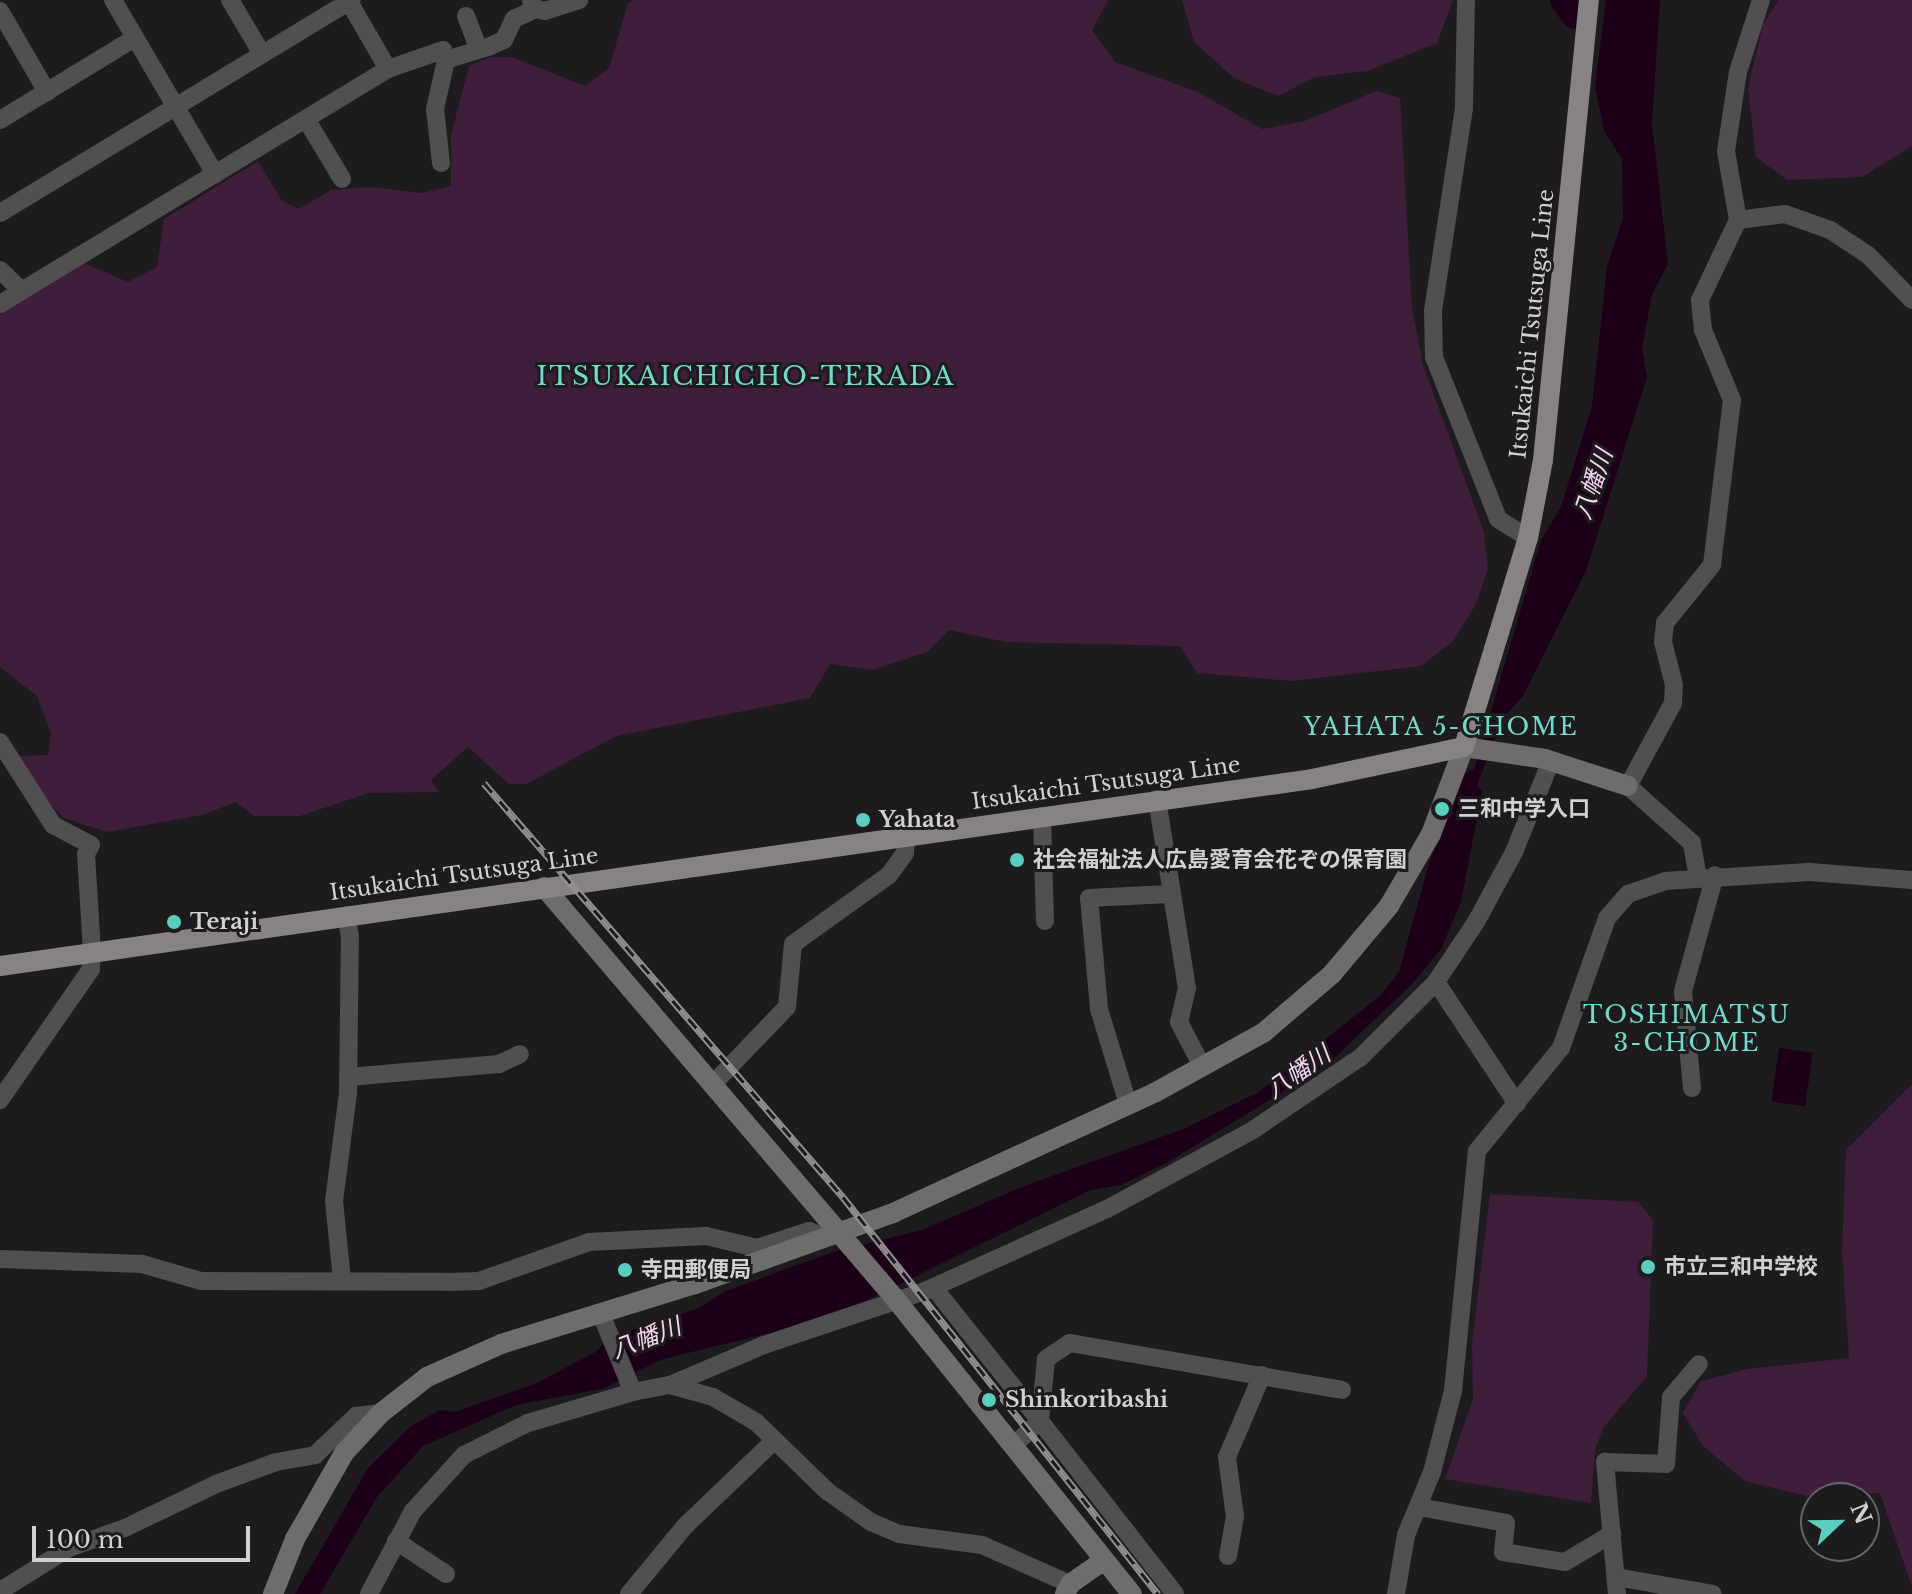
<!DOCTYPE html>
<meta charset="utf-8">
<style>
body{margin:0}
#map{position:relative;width:1912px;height:1594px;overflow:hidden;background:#1e1b1e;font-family:"Libre Baskerville","Noto Sans JP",serif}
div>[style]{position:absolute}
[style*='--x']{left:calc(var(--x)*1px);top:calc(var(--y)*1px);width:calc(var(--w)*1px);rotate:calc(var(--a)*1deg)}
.green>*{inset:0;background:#3e1e3a}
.water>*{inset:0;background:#1b0018;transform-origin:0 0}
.river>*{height:26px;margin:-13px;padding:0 13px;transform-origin:13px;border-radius:13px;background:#1b0018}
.street>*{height:18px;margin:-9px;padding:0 9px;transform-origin:9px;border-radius:9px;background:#514f51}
.secondary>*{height:20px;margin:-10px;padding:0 10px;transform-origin:10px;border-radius:10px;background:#6f6c6e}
.primary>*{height:20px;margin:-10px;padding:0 10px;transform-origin:10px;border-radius:10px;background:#868285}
.rail>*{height:7px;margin-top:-3.5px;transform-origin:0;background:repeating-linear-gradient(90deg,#1e1b1e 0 12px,#928f92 0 24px);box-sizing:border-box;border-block:2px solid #928f92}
.dots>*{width:22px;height:22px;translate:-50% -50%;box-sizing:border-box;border:4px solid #1e1b1e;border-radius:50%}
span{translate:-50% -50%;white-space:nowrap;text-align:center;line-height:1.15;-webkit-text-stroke:6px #1e1b1e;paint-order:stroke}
.street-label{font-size:22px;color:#d3d0d2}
.poi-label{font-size:22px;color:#d3d0d2;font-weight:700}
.left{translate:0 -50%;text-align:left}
.water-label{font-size:24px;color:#f5d5ef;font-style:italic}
.neighbourhood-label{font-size:24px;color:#72daca;letter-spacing:2px}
.quarter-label{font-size:26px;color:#72daca;letter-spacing:2px}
.north{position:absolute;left:1800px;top:1482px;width:80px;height:80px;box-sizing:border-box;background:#1e1b1e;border:2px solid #666366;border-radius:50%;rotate:68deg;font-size:22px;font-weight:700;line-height:32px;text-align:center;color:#d3d0d2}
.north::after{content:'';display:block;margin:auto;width:28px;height:36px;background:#5acebd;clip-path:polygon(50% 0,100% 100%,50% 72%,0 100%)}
.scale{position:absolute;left:32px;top:1526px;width:218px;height:36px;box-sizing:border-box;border:4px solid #d3d0d2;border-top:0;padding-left:10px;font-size:24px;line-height:28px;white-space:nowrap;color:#d3d0d2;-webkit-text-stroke:6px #1e1b1e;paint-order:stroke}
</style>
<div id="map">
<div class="green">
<div style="clip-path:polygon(634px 0,1108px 0,1092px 30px,1115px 62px,1198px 92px,1262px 129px,1305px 121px,1376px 91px,1400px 98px,1412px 307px,1423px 365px,1484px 532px,1488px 569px,1475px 606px,1452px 642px,1421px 666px,1292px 681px,1197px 673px,1180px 646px,1006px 642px,949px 630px,927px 652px,872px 670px,830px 664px,810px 698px,616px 736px,526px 784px,509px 784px,468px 747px,431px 780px,439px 792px,369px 793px,300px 816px,254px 816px,236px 802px,202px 815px,107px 832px,64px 818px,30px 783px,18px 756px,48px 755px,51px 733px,37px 696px,0 667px,0 314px,84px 263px,128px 282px,157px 267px,164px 219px,258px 161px,282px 201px,299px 209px,331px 190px,370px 187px,422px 193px,451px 186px,451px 135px,469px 66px,490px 57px,511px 57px,585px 86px,609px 68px,628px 3px)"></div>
<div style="clip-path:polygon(1182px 0,1453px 0,1437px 43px,1367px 71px,1315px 77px,1278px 96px,1234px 78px,1194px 42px)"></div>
<div style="clip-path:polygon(1779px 0,1912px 0,1912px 146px,1862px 177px,1787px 180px,1756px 157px,1748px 88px,1763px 24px)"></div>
<div style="clip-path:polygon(1912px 1084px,1912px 1587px,1880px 1493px,1807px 1496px,1745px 1481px,1703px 1446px,1683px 1413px,1701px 1381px,1747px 1369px,1849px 1358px,1842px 1250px,1846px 1150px)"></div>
<div style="clip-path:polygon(1490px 1194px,1638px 1202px,1653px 1220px,1647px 1376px,1603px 1428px,1595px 1450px,1591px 1503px,1445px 1479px,1473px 1399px,1472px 1343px)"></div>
</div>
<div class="water">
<div style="clip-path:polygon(1606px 0,1660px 0,1652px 125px,1668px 264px,1652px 295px,1642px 348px,1647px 377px,1586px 571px,1523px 696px,1503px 718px,1477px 785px,1482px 792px,1461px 902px,1441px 949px,1413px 983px,1327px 1065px,1168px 1162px,1121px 1185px,1091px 1190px,865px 1301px,774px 1332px,663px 1359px,602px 1389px,516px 1405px,423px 1446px,377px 1497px,320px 1594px,295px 1594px,368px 1468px,411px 1426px,440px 1410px,455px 1412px,537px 1383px,597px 1351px,609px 1338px,699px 1308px,726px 1291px,833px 1252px,922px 1230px,1024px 1186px,1186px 1128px,1257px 1093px,1380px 996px,1399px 972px,1429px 863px,1465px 773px,1474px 769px,1541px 540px,1561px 507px,1592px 406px,1607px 266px,1623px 218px,1622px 159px,1604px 131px,1595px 86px)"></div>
<div style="left:1779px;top:1048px;width:34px;height:54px;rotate:8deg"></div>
</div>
<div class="river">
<div style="--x:1563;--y:0;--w:19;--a:55"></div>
</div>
<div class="street">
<div style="--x:113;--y:0;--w:202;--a:59.6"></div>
<div style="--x:230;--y:0;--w:63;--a:59.3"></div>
<div style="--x:348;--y:0;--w:80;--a:59.9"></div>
<div style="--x:531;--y:0;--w:10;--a:66"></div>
<div style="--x:535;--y:9;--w:10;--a:11"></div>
<div style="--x:545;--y:11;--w:36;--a:-18"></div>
<div style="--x:1466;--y:0;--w:108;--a:91.1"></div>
<div style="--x:1464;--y:108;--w:205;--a:98.7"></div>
<div style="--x:1433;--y:311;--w:46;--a:88.8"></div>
<div style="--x:1434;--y:357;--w:174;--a:68.4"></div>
<div style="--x:1498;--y:519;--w:36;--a:32"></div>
<div style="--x:0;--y:11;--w:94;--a:59.9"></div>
<div style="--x:466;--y:16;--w:36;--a:69"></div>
<div style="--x:306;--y:119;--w:70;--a:59"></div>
<div style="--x:0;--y:120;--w:158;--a:-31.3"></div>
<div style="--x:441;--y:163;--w:54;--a:-96.3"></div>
<div style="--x:435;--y:109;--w:50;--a:-77.3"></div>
<div style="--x:0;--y:213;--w:411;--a:-31.2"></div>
<div style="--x:1738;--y:220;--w:47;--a:-7.3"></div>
<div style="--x:1785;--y:214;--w:48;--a:19.6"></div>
<div style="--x:1830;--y:230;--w:45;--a:33.3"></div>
<div style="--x:1868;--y:255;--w:63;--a:45.6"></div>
<div style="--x:0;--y:270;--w:30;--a:44"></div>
<div style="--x:0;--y:304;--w:454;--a:-31.2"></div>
<div style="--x:388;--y:69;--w:58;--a:-19.1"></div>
<div style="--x:443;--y:50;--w:10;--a:73"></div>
<div style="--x:446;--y:60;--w:44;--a:-17.2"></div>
<div style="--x:488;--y:47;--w:17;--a:-24"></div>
<div style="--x:504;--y:40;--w:23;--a:-65"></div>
<div style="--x:514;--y:19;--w:23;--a:-25"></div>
<div style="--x:0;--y:742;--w:98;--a:57.4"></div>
<div style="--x:53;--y:825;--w:43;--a:27.8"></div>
<div style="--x:91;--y:845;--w:10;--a:119"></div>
<div style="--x:86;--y:854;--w:99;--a:86.5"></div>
<div style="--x:92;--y:953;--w:16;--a:94"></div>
<div style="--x:91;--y:969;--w:160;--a:124.8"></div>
<div style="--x:1157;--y:799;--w:191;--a:81"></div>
<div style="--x:1187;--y:988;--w:35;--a:103"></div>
<div style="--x:1179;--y:1022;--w:50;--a:62.4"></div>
<div style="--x:1042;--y:816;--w:105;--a:88.4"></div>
<div style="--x:1698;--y:878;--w:36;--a:-100"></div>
<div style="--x:1692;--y:843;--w:86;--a:-138.3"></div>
<div style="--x:1628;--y:786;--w:94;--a:-61.5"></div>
<div style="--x:1673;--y:703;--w:18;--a:-87"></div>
<div style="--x:1674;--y:685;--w:44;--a:-104.3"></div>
<div style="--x:1663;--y:642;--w:19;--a:-84"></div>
<div style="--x:1665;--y:623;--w:75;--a:-51"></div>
<div style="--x:1712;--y:565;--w:166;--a:-83.1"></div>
<div style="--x:1732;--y:400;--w:76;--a:-112.5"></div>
<div style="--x:1703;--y:330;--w:30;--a:-96"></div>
<div style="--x:1700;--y:300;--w:89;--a:-64.6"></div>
<div style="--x:1738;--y:220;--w:70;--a:-99.9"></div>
<div style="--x:1726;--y:151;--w:80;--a:-81.4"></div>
<div style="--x:1738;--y:72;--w:76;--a:-72.3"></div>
<div style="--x:1436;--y:982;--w:146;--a:56.4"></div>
<div style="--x:348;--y:1077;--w:152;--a:-4.9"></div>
<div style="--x:499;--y:1064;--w:23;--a:-25"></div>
<div style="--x:714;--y:1083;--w:105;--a:-46.2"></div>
<div style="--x:787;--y:1007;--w:63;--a:-84.6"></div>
<div style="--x:793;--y:944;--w:118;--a:-35.7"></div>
<div style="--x:889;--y:875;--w:27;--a:-54"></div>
<div style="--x:905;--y:853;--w:18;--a:-87"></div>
<div style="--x:1692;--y:1088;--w:97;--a:-95.3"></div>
<div style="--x:1683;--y:991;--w:120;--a:-74.6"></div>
<div style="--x:1128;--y:1104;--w:99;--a:-107"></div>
<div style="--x:1099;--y:1009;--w:111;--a:-95.1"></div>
<div style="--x:1089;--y:898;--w:80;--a:-2.9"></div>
<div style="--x:0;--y:1259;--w:142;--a:2"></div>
<div style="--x:142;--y:1264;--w:61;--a:16.1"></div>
<div style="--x:201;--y:1281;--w:248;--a:0.2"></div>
<div style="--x:449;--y:1282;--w:30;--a:-2"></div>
<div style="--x:479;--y:1281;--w:117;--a:-19.5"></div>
<div style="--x:589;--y:1242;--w:117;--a:-2.9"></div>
<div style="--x:706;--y:1236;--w:52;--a:13.2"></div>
<div style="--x:757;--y:1248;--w:55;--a:-18.1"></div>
<div style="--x:809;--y:1231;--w:15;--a:20"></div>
<div style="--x:342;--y:1280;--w:79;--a:-95.8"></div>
<div style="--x:334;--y:1201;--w:109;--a:-82.6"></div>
<div style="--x:348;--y:1093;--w:156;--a:-89.3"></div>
<div style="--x:350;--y:937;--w:22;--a:-100"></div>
<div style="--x:934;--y:1288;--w:170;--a:51.4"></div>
<div style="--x:601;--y:1314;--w:84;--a:67.7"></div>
<div style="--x:633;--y:1392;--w:38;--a:-11"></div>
<div style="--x:670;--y:1385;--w:45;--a:15.6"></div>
<div style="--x:713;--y:1397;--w:50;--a:30.2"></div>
<div style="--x:756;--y:1422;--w:99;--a:44.2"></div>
<div style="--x:827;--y:1491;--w:54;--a:35.2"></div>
<div style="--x:871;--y:1522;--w:30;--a:23"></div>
<div style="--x:899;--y:1534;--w:84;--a:7.5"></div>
<div style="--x:982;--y:1545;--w:96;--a:23.9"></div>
<div style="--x:670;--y:1385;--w:102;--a:-23.1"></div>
<div style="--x:764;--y:1345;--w:170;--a:-18.5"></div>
<div style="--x:925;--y:1291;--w:200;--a:-24.3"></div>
<div style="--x:1107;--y:1209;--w:166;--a:-28.4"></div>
<div style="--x:1253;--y:1130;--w:130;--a:-34.1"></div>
<div style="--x:1361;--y:1057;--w:106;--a:-45"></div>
<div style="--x:1436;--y:982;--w:72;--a:-56.3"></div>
<div style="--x:1476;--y:922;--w:80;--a:-61.5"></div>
<div style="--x:1514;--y:852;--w:98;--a:-67.9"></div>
<div style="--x:1040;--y:1421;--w:62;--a:-84.5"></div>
<div style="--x:1046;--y:1359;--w:29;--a:-34"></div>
<div style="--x:1070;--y:1343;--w:276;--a:9.8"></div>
<div style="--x:1013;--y:1446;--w:37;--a:-43"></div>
<div style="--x:1040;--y:1421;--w:219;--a:52"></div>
<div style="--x:1419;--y:1507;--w:88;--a:10.4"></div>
<div style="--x:1506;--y:1523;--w:29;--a:96"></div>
<div style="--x:1503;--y:1552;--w:63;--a:9.2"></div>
<div style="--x:1565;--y:1562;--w:55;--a:-30.8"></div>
<div style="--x:396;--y:1541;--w:60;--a:33.4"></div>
<div style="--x:1228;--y:1556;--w:40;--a:-80"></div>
<div style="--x:1235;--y:1517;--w:61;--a:-97.6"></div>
<div style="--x:1227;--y:1457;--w:89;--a:-66.9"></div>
<div style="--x:1616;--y:1577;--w:98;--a:9.9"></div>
<div style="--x:0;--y:1591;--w:81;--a:-31.9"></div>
<div style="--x:69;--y:1548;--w:59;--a:-19.7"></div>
<div style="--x:125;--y:1528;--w:101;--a:-25.8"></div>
<div style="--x:216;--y:1484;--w:64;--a:-20.1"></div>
<div style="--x:276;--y:1462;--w:40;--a:-10"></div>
<div style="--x:315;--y:1455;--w:57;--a:-43.6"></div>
<div style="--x:356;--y:1416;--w:25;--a:-7"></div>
<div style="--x:369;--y:1594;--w:94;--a:-62.1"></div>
<div style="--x:413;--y:1511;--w:76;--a:-47.7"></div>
<div style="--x:464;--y:1455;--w:72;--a:-26.6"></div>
<div style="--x:528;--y:1423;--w:109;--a:-16.4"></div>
<div style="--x:629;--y:1594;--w:88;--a:-50.5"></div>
<div style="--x:685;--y:1526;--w:123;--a:-43.7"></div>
<div style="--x:1396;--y:1594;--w:60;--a:-80.4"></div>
<div style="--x:1406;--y:1535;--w:68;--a:-67.6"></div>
<div style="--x:1432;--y:1472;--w:84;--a:-75.5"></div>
<div style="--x:1453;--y:1391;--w:241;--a:-84.3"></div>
<div style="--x:1477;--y:1151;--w:133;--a:-50.8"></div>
<div style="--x:1561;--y:1048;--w:138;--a:-70.5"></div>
<div style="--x:1607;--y:918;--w:32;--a:-49"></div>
<div style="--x:1628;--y:894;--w:39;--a:-19"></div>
<div style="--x:1665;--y:881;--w:145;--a:-3.6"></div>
<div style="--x:1810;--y:872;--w:102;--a:4.5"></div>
<div style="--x:1617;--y:1594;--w:133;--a:-95.2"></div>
<div style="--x:1605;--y:1462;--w:61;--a:1.9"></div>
<div style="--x:1666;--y:1464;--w:67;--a:-85.7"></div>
<div style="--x:1671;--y:1397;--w:43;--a:-49.7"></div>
</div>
<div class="secondary">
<div style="--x:544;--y:887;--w:538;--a:49.53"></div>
<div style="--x:893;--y:1296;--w:382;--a:51.3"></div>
<div style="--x:273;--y:1594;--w:59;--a:-68.2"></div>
<div style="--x:295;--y:1539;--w:99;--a:-60.3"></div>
<div style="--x:344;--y:1453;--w:54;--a:-47.2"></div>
<div style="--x:381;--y:1413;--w:58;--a:-38"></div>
<div style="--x:427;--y:1377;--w:81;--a:-24"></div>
<div style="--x:501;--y:1344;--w:203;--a:-17.2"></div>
<div style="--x:695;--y:1284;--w:210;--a:-19.7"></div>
<div style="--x:893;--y:1213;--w:289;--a:-24.7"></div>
<div style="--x:1156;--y:1092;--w:122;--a:-28.9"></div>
<div style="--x:1263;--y:1033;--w:91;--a:-40.5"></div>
<div style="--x:1332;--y:974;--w:89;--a:-50"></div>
<div style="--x:1389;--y:906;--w:83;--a:-59.7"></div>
<div style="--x:1431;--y:834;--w:93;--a:-69.2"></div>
<div style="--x:1464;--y:747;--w:82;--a:8.4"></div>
<div style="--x:1545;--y:759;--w:87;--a:18"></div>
<div style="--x:1065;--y:1594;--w:11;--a:-63"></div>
<div style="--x:1070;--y:1584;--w:40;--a:-34.9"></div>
</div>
<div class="primary">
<div style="--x:0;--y:966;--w:1325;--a:-8.11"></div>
<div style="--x:1312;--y:779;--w:155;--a:-11.9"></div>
<div style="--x:1464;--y:747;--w:219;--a:-73"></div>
<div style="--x:1528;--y:538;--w:79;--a:-79.1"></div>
<div style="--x:1543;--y:460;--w:462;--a:-84.3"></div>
</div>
<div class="rail">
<div style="--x:484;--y:783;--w:548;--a:49.07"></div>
<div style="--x:843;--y:1197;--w:507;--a:51.57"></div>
</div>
<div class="dots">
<div style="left:1442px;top:809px;background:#5acebd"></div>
<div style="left:863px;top:820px;background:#5acebd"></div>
<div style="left:1017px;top:860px;background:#5acebd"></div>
<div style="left:174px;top:922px;background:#5acebd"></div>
<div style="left:1648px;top:1267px;background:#5acebd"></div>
<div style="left:625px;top:1270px;background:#5acebd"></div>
<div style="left:989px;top:1400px;background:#5acebd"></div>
</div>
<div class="street-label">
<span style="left:1532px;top:324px;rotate:-84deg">Itsukaichi Tsutsuga Line</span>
<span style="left:1106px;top:783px;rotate:-8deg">Itsukaichi Tsutsuga Line</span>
<span style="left:464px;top:874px;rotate:-8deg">Itsukaichi Tsutsuga Line</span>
</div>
<div class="poi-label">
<span class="left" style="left:1458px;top:809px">三和中学入口</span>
<span class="left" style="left:879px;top:820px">Yahata</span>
<span class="left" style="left:1033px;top:860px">社会福祉法人広島愛育会花ぞの保育園</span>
<span class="left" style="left:190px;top:922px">Teraji</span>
<span class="left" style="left:1664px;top:1267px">市立三和中学校</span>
<span class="left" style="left:641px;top:1270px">寺田郵便局</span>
<span class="left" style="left:1005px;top:1400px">Shinkoribashi</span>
</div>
<div class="water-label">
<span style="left:1593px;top:484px;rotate:-71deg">八幡川</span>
<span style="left:1298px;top:1072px;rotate:-35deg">八幡川</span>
<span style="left:646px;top:1338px;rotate:-21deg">八幡川</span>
</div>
<div class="neighbourhood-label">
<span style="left:1441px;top:727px">YAHATA 5-CHOME</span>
<span style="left:1687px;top:1029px">TOSHIMATSU<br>3-CHOME</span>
</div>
<div class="quarter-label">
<span style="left:746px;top:377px">ITSUKAICHICHO-TERADA</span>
</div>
<div class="north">N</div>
<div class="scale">100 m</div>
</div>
